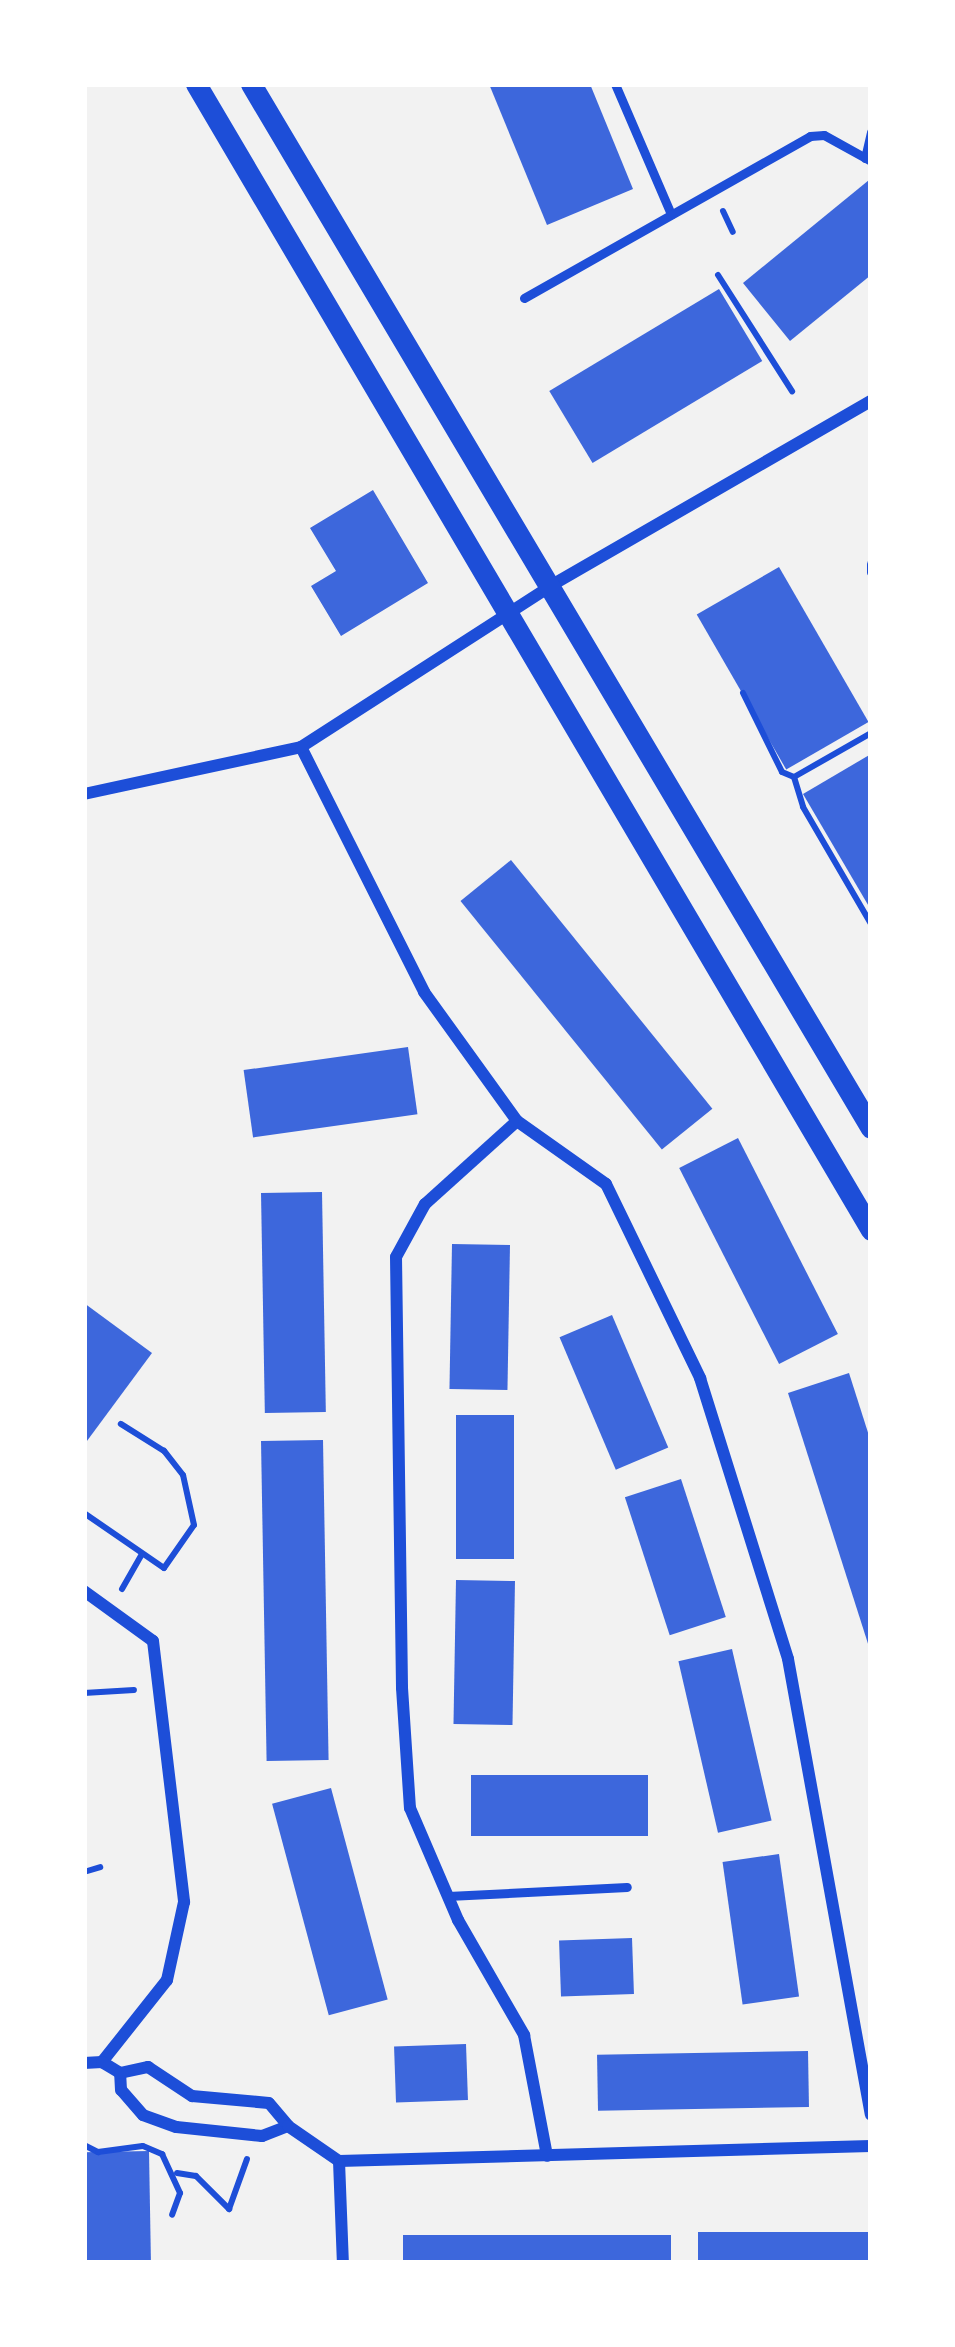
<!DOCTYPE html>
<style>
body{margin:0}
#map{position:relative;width:955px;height:2347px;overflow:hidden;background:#f2f2f2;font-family:Arial,sans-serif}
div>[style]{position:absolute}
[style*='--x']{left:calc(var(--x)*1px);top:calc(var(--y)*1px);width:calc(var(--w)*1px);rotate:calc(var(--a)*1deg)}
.building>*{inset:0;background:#3d67dc;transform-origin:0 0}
.path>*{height:6px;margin:-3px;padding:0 3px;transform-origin:3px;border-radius:3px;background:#1d4ed8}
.service>*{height:9px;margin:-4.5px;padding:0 4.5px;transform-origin:4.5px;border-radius:4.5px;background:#1d4ed8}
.minor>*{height:12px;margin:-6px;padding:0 6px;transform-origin:6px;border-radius:6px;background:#1d4ed8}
.tertiary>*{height:21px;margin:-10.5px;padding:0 10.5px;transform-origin:10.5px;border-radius:10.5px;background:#1d4ed8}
span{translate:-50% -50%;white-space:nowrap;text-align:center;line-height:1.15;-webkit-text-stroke:12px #fff;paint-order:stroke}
.frame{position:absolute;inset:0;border:87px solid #fff;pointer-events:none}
</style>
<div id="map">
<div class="building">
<div style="clip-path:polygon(489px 84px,590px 84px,633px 189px,547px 225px)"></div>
<div style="clip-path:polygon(869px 180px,871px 275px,790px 341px,743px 283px)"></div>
<div style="left:719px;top:289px;width:84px;height:198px;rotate:59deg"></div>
<div style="clip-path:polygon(373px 490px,428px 583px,341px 636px,311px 586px,336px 571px,310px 528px)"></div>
<div style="left:779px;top:567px;width:179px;height:95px;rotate:60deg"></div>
<div style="clip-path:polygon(871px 754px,871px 910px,803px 794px)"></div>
<div style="left:511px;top:860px;width:320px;height:65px;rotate:51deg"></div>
<div style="left:408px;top:1047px;width:68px;height:166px;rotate:82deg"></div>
<div style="left:738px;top:1138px;width:220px;height:66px;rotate:63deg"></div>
<div style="left:322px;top:1192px;width:220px;height:61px;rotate:89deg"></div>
<div style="left:452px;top:1244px;width:58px;height:145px;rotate:1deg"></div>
<div style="clip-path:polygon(84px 1303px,152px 1353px,84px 1445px)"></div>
<div style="left:612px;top:1315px;width:144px;height:57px;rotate:67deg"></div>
<div style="clip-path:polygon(849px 1373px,871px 1442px,870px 1650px,788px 1393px)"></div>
<div style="left:456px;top:1415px;width:58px;height:144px"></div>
<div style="left:323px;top:1440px;width:320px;height:62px;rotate:89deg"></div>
<div style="left:681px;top:1479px;width:145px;height:59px;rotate:72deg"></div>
<div style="left:456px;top:1580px;width:59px;height:144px;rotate:1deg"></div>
<div style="left:732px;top:1649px;width:176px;height:55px;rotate:77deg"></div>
<div style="left:648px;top:1775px;width:61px;height:177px;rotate:90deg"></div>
<div style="left:331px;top:1788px;width:219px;height:61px;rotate:75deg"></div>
<div style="left:779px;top:1854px;width:144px;height:57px;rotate:82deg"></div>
<div style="left:632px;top:1938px;width:56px;height:73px;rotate:88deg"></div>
<div style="left:466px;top:2044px;width:56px;height:72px;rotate:88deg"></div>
<div style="left:808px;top:2051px;width:56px;height:211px;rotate:89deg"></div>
<div style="left:149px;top:2151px;width:112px;height:65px;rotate:89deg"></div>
<div style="left:871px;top:2232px;width:31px;height:173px;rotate:90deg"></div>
<div style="left:671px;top:2235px;width:28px;height:268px;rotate:90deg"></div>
</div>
<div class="path">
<div style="--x:723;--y:211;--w:23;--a:65"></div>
<div style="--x:718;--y:275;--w:138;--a:57.5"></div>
<div style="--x:743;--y:693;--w:88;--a:63.7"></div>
<div style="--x:782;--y:772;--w:13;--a:23"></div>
<div style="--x:794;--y:777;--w:89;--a:-29.7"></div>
<div style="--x:794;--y:777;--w:31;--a:73"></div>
<div style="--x:803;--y:807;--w:135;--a:59.8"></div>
<div style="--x:84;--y:1513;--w:97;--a:34.5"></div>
<div style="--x:164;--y:1568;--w:52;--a:-55.1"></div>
<div style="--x:194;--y:1525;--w:51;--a:-102.4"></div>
<div style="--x:183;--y:1475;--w:31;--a:-128"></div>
<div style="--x:164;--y:1451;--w:51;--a:-147.9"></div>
<div style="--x:122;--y:1589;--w:40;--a:-60.3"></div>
<div style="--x:84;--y:1693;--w:50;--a:-3.4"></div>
<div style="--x:84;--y:1872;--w:17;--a:-17"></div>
<div style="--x:84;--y:2145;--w:16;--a:27"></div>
<div style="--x:98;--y:2152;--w:45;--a:-7.6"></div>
<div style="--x:143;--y:2146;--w:21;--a:23"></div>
<div style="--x:162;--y:2154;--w:43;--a:65.2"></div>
<div style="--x:180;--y:2193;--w:23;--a:110"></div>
<div style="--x:177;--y:2173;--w:19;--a:9"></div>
<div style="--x:196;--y:2176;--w:47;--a:45"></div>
<div style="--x:229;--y:2209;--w:53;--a:-70.2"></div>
</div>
<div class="service">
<div style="--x:615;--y:84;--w:142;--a:66.7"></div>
<div style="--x:865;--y:158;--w:27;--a:-77"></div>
<div style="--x:524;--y:298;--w:329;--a:-29.5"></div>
<div style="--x:810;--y:136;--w:14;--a:-4"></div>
<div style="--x:824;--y:135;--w:54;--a:29"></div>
<div style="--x:871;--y:564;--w:8;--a:90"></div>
<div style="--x:448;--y:1896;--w:179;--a:-2.9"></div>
</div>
<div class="minor">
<div style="--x:301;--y:747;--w:274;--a:63.3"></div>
<div style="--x:424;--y:992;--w:159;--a:54.2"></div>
<div style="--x:517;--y:1121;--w:109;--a:35.3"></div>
<div style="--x:606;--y:1184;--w:216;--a:64.1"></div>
<div style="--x:700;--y:1378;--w:294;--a:72.6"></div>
<div style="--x:788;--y:1659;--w:463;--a:79.7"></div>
<div style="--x:84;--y:794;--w:222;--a:-12.2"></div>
<div style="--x:301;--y:747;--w:299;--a:-32.8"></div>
<div style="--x:552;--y:585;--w:368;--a:-30"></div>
<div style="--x:517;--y:1121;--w:124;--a:137.9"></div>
<div style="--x:425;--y:1204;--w:60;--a:118.7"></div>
<div style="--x:396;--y:1257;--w:431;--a:89.2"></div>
<div style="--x:402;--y:1688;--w:120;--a:86.2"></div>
<div style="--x:410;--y:1808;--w:122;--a:66.8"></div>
<div style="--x:458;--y:1920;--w:133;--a:60.1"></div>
<div style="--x:524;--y:2035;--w:123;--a:79.2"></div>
<div style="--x:84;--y:1591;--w:85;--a:35.9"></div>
<div style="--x:153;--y:1641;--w:263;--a:83.2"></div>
<div style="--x:184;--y:1902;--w:80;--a:102.3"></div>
<div style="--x:167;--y:1980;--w:105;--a:128.4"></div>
<div style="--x:84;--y:2063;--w:18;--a:-3"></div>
<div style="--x:102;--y:2062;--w:21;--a:31"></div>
<div style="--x:288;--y:2126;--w:28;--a:159"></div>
<div style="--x:262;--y:2136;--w:86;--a:-174"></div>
<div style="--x:176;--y:2127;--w:35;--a:-160"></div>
<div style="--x:143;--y:2115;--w:33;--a:-131"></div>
<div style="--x:121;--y:2090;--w:17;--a:-93"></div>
<div style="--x:120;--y:2073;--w:29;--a:-12"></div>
<div style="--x:148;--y:2067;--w:53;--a:33.4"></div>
<div style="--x:192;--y:2096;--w:77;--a:5.2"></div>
<div style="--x:269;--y:2103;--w:30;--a:50"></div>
<div style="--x:288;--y:2126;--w:62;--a:34.5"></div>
<div style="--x:339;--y:2161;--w:532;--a:-1.62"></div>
<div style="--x:339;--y:2161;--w:102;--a:87.8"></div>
</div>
<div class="tertiary">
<div style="--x:196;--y:84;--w:1330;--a:59.5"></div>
<div style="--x:251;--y:84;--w:1214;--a:59.3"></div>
</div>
<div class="frame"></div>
</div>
